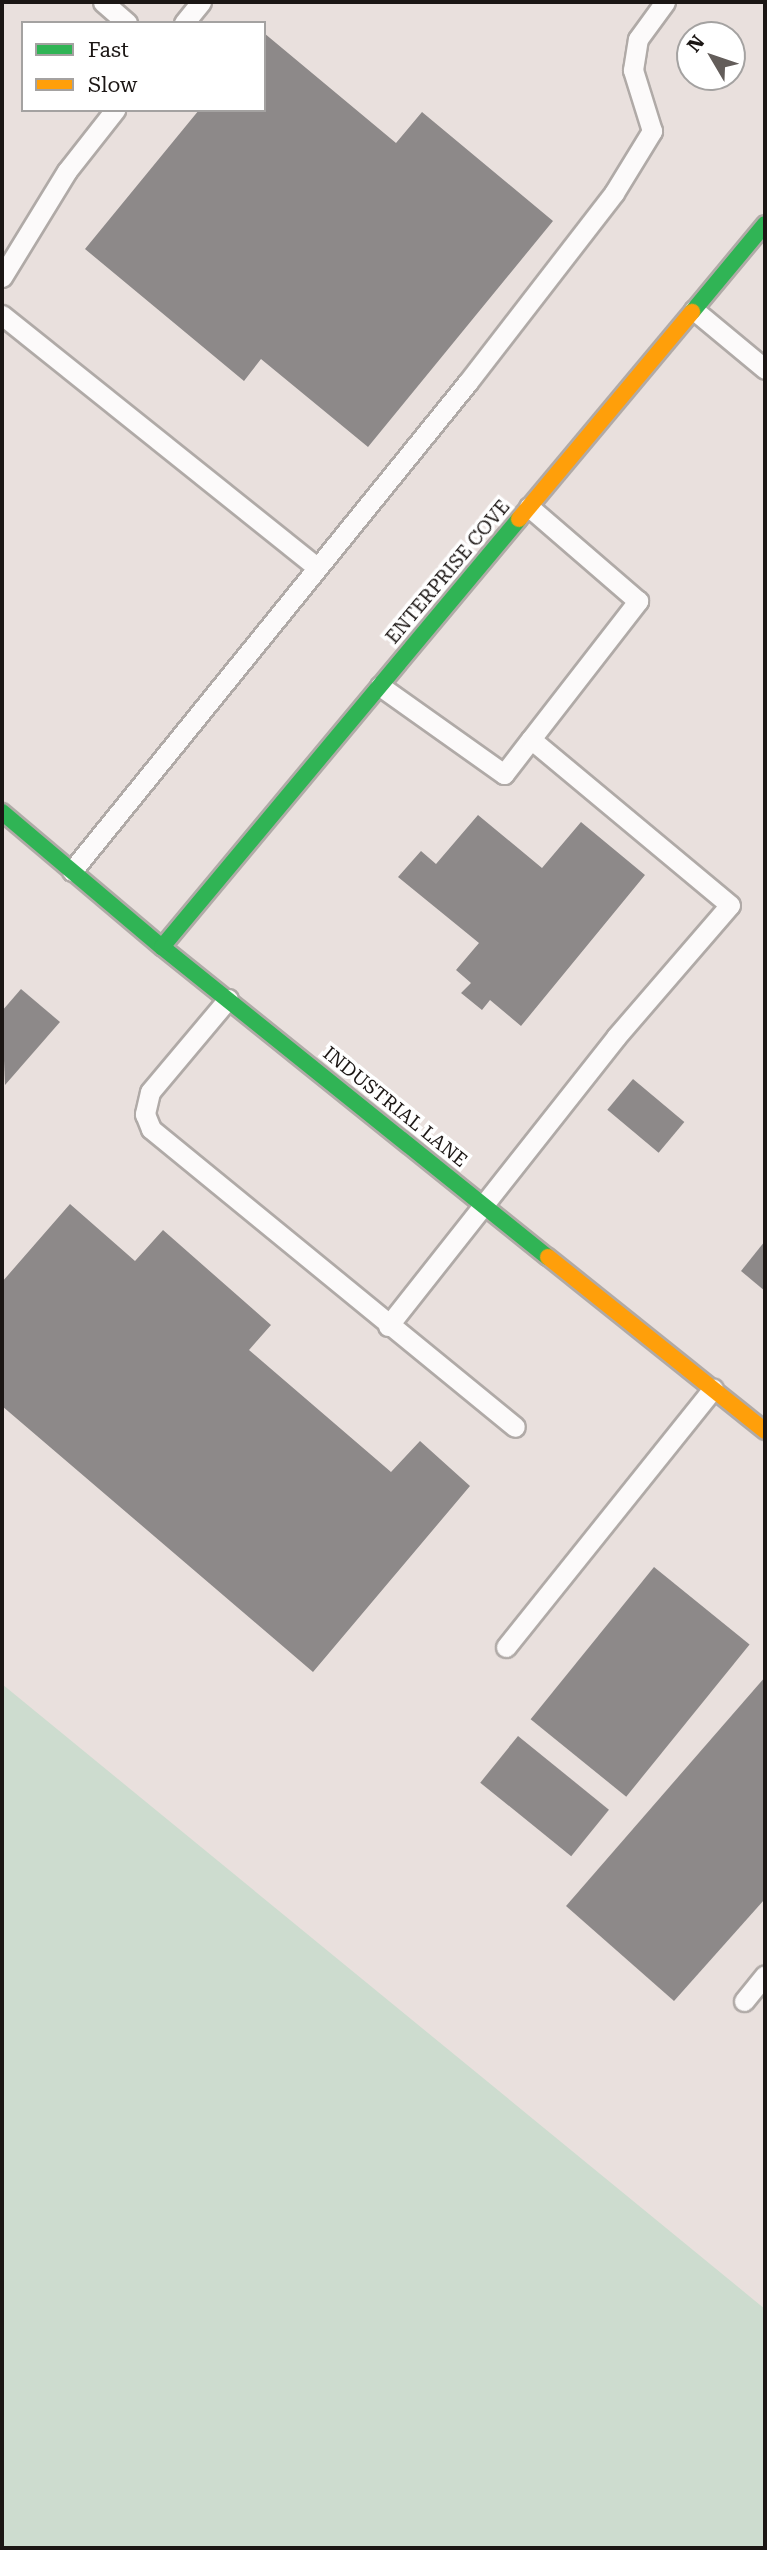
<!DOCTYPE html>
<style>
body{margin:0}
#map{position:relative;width:767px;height:2550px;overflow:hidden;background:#e9e0dd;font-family:"Roboto Serif",serif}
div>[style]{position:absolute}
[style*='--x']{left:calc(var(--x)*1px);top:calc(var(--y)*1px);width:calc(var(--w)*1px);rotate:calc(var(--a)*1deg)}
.green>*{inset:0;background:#cddccf}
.building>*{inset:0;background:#8d8989;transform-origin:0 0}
.roads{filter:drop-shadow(2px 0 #b0aaa7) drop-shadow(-2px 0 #b0aaa7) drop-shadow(0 2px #b0aaa7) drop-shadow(0 -2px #b0aaa7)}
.lane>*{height:19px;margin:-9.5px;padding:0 9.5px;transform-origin:9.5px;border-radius:9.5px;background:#fcfafa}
.fast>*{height:16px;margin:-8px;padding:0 8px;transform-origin:8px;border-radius:8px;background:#30b455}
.slow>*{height:16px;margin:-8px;padding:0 8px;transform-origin:8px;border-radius:8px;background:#ff9f0a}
span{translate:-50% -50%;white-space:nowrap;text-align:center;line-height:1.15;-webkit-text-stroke:7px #fff;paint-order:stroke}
.street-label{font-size:19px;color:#1b1614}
.frame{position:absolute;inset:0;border:4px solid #1b1614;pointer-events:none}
.legend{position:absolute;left:21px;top:21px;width:245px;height:91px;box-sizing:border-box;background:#fff;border:2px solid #a4a2a1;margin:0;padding:9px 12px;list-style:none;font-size:21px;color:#1b1614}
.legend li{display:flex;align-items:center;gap:14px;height:35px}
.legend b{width:35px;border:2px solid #a4a2a1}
.north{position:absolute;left:676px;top:21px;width:70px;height:70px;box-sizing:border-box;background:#fff;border:2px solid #a4a2a1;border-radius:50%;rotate:309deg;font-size:19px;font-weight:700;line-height:28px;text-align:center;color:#1b1614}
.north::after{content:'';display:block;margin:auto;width:24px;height:32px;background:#635d5a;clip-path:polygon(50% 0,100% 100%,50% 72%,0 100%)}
</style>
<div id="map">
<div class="green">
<div style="clip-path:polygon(2px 1684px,765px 2309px,765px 2548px,2px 2548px)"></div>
</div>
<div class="building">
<div style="clip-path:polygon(264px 33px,396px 143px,422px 112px,553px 221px,368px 447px,261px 359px,244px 381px,85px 249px,199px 110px,264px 110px)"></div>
<div style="clip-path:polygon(478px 815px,542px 868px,581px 822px,645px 875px,521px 1026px,490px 1000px,482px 1010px,461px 993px,471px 983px,456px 970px,479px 943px,398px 877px,421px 851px,436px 864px)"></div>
<div style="clip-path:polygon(21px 989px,60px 1022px,5px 1085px,2px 1011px)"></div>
<div style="left:633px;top:1079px;width:67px;height:40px;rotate:40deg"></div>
<div style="clip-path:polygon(70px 1204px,135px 1261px,163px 1230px,271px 1325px,249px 1350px,391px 1472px,420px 1441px,470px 1486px,313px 1672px,2px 1406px,2px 1282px)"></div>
<div style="clip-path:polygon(765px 1241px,765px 1291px,741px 1271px)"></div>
<div style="left:654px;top:1567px;width:123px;height:196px;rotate:39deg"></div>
<div style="clip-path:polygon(765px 1677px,765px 1899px,674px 2001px,566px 1906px)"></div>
<div style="left:518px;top:1736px;width:117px;height:60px;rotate:39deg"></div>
</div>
<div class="roads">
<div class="lane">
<div style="--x:103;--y:2;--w:32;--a:41"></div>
<div style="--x:184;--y:23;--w:27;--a:-51"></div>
<div style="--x:2;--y:277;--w:124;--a:-58.5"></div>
<div style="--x:67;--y:171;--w:78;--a:-51.8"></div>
<div style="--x:694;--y:310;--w:92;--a:39.7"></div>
<div style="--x:2;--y:315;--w:403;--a:38.7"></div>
<div style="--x:380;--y:686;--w:152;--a:35.4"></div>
<div style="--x:504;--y:774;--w:44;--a:-52.4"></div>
<div style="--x:72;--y:871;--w:629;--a:-51"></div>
<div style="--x:468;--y:382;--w:239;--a:-52.3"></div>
<div style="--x:614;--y:193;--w:73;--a:-58.5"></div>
<div style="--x:652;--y:131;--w:64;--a:-107.3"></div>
<div style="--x:633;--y:70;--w:31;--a:-81"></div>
<div style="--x:638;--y:39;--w:46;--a:-53.9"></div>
<div style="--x:228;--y:999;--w:121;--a:130"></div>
<div style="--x:150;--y:1092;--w:23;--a:103"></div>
<div style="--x:145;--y:1114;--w:16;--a:68"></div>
<div style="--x:151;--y:1129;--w:470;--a:39.3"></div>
<div style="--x:388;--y:1326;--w:368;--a:-51.7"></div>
<div style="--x:616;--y:1037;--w:174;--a:-49.2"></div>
<div style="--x:730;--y:905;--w:259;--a:-140.2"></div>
<div style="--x:531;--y:739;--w:175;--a:-52.2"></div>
<div style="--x:638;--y:601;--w:144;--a:-139.2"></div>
<div style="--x:506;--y:1647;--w:331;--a:-51.3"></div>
<div style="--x:744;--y:2001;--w:33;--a:-51"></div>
</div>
<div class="fast">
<div style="--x:692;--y:312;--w:114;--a:-50.3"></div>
<div style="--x:2;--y:812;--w:209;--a:40.2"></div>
<div style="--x:162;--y:947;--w:495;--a:38.8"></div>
<div style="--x:162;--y:947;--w:557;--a:-50.17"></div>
</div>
<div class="slow">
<div style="--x:519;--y:519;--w:270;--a:-50.1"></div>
<div style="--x:548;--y:1257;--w:278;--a:38.7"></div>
</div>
</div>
<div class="street-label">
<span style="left:448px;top:572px;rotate:-50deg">ENTERPRISE COVE</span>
<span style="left:395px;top:1107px;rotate:39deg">INDUSTRIAL LANE</span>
</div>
<div class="frame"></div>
<ul class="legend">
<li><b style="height:9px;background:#30b455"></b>Fast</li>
<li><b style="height:9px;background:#ff9f0a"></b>Slow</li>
</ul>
<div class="north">N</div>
</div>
